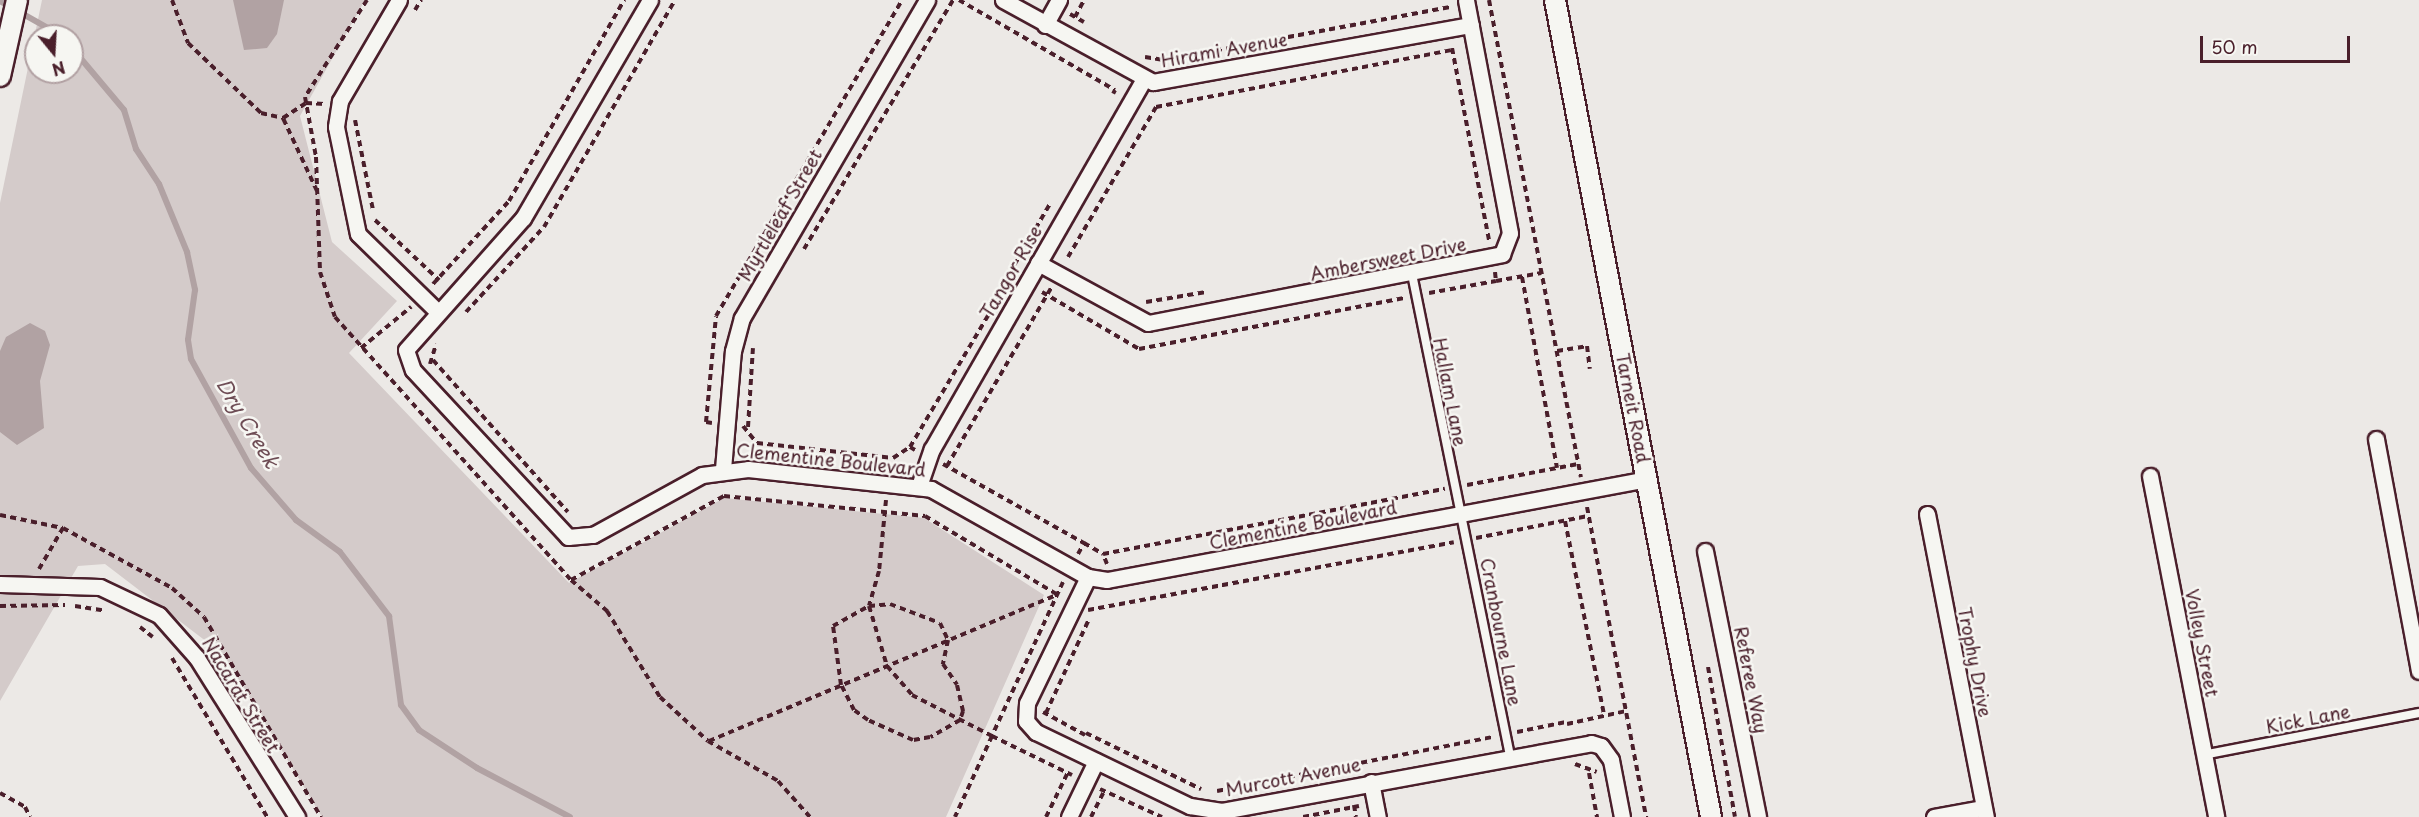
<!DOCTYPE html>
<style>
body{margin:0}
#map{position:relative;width:2419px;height:817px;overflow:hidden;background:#ece9e6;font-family:"Playpen Sans",sans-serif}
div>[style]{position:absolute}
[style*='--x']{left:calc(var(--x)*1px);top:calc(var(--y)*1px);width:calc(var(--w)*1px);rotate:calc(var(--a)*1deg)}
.green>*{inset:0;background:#d4cbca}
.water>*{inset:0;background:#b1a2a3}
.stream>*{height:6px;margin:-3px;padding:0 3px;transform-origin:3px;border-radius:3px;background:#b1a2a3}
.path>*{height:4px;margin-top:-2px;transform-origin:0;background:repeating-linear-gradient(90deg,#4a1f2b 0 6px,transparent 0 10.5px)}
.roads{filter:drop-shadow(2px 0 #4a1f2b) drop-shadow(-2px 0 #4a1f2b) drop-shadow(0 2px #4a1f2b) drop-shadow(0 -2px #4a1f2b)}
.service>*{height:8px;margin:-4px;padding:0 4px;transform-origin:4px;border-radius:4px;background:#f6f6f2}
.minor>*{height:15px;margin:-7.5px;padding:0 7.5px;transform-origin:7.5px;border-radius:7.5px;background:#f6f6f2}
.tertiary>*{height:20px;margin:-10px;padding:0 10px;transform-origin:10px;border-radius:10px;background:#f6f6f2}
span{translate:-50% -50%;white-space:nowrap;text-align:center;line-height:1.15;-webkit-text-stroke:5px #f6f6f2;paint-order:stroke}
.street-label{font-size:18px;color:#4a1f2b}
.water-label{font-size:20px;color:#6e4d55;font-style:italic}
.north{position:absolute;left:24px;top:24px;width:60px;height:60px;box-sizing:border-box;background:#f6f6f2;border:2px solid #b1a0a2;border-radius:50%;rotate:162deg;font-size:16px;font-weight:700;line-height:24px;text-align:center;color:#4a1f2b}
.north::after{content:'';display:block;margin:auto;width:21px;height:27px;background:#4a1f2b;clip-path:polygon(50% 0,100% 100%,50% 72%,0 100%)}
.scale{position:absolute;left:2200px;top:36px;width:150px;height:27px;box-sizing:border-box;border:3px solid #4a1f2b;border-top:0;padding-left:8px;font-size:18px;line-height:21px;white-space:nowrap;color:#4a1f2b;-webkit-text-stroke:4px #f6f6f2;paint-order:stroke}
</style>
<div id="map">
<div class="green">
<div style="clip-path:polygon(evenodd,42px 0,365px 0,300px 116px,332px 242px,397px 301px,349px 353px,569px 583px,724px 498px,924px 518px,1044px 595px,946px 817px,322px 817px,224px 655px,105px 564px,78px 566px,0 701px,0 203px,42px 0,36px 36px,72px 36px,72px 72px,36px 72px,36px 36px)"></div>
</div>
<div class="water">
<div style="clip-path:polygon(233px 0,284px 0,277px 34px,267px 48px,244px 50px)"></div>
<div style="clip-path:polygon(30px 323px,45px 331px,50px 345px,40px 381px,44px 428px,17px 445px,0 432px,0 351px,6px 337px)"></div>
</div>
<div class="stream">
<div style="--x:0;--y:1;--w:71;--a:29.4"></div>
<div style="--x:72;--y:48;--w:81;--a:50"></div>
<div style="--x:124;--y:110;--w:41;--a:72.9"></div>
<div style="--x:136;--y:149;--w:42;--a:56.7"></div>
<div style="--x:159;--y:184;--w:74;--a:67.6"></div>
<div style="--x:187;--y:252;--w:39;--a:78"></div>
<div style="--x:195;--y:290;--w:50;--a:98"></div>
<div style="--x:188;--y:340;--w:19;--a:81"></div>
<div style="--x:191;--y:359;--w:124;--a:61.2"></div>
<div style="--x:251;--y:468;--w:69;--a:49.1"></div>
<div style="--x:296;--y:520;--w:54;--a:36"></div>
<div style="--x:340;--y:552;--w:81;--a:52.6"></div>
<div style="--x:389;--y:616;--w:90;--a:82.3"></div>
<div style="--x:401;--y:705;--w:31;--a:54"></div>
<div style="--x:419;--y:730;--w:69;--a:33.2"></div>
<div style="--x:477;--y:768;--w:105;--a:27.8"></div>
</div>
<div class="path">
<div style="--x:172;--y:0;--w:46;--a:69.6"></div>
<div style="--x:188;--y:43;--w:101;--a:43.8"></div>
<div style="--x:261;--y:113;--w:23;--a:13"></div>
<div style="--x:367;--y:0;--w:115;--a:122.6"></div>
<div style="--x:305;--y:97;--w:61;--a:79.6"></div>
<div style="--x:316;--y:157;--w:115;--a:88"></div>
<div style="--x:320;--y:272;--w:47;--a:71.6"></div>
<div style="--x:335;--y:317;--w:353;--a:48.1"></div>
<div style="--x:571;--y:580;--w:48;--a:40.7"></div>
<div style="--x:607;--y:611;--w:101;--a:58.4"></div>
<div style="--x:660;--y:697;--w:65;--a:42.5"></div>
<div style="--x:708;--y:741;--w:81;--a:29.7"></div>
<div style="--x:778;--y:781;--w:48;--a:48.4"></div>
<div style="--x:959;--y:0;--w:180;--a:30"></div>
<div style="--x:1115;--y:90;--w:4;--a:117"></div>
<div style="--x:1489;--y:0;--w:486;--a:79.1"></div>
<div style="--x:415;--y:10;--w:12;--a:-59"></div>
<div style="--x:1070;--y:14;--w:16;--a:30"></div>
<div style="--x:1075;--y:17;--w:19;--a:-62"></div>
<div style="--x:1452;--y:48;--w:197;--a:79.1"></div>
<div style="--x:1145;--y:57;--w:19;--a:9"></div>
<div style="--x:1164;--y:60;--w:291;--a:-10.5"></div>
<div style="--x:355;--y:120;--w:92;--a:78.7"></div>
<div style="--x:317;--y:191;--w:81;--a:-115"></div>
<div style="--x:283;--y:118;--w:27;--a:-33"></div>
<div style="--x:306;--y:103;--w:19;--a:3"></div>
<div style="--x:375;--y:220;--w:88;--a:43.2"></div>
<div style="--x:804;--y:249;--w:290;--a:-59.1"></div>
<div style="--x:1068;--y:257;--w:174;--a:-59.6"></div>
<div style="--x:1156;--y:107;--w:302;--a:-10.9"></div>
<div style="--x:1495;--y:272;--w:9;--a:84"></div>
<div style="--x:1496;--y:281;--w:46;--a:-10.1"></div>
<div style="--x:1009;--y:274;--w:83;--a:-59.7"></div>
<div style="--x:1522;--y:277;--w:194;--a:79.6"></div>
<div style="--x:433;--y:284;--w:113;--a:-47.5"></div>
<div style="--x:509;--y:201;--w:232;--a:-60.2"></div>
<div style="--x:1042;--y:292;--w:113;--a:30.4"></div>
<div style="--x:1139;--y:349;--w:270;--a:-10.9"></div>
<div style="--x:1429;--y:293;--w:68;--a:-10.2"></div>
<div style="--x:1146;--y:302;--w:61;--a:-9.5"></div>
<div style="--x:466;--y:312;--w:115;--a:-47.5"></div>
<div style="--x:544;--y:227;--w:262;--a:-60"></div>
<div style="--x:361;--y:348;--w:65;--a:-39.4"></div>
<div style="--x:1557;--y:351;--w:30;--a:-9"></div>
<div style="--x:1587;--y:346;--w:23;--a:83"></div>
<div style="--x:433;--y:360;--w:203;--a:48.4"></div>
<div style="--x:430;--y:364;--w:21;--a:-73"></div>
<div style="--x:712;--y:423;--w:6;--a:-171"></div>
<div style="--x:706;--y:422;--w:106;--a:-84.6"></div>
<div style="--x:716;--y:316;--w:367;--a:-59.5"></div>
<div style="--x:743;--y:426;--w:22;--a:51"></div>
<div style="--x:757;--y:443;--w:137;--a:6.3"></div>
<div style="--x:893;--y:458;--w:20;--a:-33"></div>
<div style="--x:748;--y:427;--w:79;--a:-86.4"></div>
<div style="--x:915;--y:450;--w:6;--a:-149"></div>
<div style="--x:910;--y:447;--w:200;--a:-59.3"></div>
<div style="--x:943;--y:464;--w:162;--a:29.3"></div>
<div style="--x:947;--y:466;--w:206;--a:-59.7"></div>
<div style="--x:1467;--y:485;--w:113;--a:-10.7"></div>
<div style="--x:886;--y:500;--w:71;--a:95.6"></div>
<div style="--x:879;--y:571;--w:36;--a:106"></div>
<div style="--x:869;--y:606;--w:63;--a:73.3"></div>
<div style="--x:887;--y:666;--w:38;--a:49"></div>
<div style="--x:912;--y:695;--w:90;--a:27.1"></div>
<div style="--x:992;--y:736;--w:89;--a:114.6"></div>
<div style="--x:1587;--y:507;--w:316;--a:79.2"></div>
<div style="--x:0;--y:515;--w:64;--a:11.7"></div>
<div style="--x:63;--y:528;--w:124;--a:28.8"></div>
<div style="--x:172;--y:588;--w:43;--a:42.2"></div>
<div style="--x:204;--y:617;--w:232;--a:59.7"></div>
<div style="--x:1565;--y:521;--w:198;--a:78.6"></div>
<div style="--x:1476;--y:538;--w:114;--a:-11.1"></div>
<div style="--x:1078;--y:554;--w:13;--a:-61"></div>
<div style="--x:1084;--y:543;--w:22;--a:30"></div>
<div style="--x:1107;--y:564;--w:11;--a:-112"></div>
<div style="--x:1103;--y:554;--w:348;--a:-10.8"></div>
<div style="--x:39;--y:569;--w:48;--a:-59.7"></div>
<div style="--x:571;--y:580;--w:175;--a:-28.8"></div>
<div style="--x:724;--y:496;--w:202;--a:5.7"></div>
<div style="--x:925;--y:516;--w:157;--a:30.7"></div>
<div style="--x:1063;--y:582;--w:170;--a:114.8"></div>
<div style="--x:992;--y:736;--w:89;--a:26"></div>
<div style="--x:890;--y:604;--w:53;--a:20.8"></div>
<div style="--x:940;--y:623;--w:19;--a:65"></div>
<div style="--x:948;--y:640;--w:25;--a:102"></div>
<div style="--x:943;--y:664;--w:25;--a:56"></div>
<div style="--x:957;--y:685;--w:27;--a:77"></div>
<div style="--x:963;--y:711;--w:9;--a:108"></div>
<div style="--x:960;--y:720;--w:34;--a:150"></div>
<div style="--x:930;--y:737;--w:17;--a:170"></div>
<div style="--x:913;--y:740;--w:49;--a:-156"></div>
<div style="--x:868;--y:720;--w:17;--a:-144"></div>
<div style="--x:854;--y:710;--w:28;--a:-117"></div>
<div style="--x:841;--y:685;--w:60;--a:-97.7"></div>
<div style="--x:833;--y:626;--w:41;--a:-29.1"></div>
<div style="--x:869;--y:606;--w:21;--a:-5"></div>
<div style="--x:0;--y:606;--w:65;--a:-0.9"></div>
<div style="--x:75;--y:606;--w:31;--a:9"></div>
<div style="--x:1088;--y:610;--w:372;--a:-10.5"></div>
<div style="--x:140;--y:627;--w:16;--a:38"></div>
<div style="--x:172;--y:658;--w:185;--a:59.1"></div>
<div style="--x:1708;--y:667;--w:152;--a:79.8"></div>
<div style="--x:1043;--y:712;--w:48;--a:28.7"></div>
<div style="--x:1046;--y:713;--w:103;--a:-65.4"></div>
<div style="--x:1567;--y:724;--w:60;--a:-12.4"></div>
<div style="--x:1517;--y:732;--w:50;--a:-11.5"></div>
<div style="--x:1086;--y:733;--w:128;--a:26"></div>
<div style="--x:709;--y:741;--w:376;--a:-22.8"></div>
<div style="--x:1575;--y:764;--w:23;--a:20"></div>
<div style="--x:1589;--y:773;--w:45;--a:79.7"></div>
<div style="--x:1100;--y:789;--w:68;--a:24.3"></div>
<div style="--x:1217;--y:791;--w:280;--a:-11.1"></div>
<div style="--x:0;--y:793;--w:29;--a:29"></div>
<div style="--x:25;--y:807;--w:11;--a:63"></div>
<div style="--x:1354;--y:805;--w:12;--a:81"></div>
<div style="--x:1046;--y:817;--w:50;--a:-63.9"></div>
<div style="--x:1091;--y:817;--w:29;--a:-63"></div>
<div style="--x:1303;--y:817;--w:57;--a:-11.1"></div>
</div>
<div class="roads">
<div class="service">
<div style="--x:1412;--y:274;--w:493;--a:78.5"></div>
<div style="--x:2203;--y:755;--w:220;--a:-11"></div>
</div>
<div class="minor">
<div style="--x:399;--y:0;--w:117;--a:120.3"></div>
<div style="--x:340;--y:101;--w:26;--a:99"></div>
<div style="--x:336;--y:127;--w:109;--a:78.4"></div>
<div style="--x:358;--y:234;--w:110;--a:44.3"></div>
<div style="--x:650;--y:0;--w:252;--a:120.2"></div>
<div style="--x:523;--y:218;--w:176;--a:131.6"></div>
<div style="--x:406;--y:350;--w:21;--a:71"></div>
<div style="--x:413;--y:370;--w:228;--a:47.1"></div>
<div style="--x:568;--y:537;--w:25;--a:-5"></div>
<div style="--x:593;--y:535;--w:124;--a:-28.8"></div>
<div style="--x:702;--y:475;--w:46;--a:-7.4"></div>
<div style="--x:748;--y:469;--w:184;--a:6.2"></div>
<div style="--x:931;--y:489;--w:180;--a:29.3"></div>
<div style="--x:1088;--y:577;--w:19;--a:9"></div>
<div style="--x:1107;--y:580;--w:549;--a:-10.59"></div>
<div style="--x:1003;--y:0;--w:171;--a:28.7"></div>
<div style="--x:1153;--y:82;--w:323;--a:-10.2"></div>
<div style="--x:1045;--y:25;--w:29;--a:-61"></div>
<div style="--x:1038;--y:263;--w:125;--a:28.6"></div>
<div style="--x:1148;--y:323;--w:361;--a:-11"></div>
<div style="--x:1502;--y:254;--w:22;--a:-69"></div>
<div style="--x:1510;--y:233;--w:237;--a:-100.7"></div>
<div style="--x:2376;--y:439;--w:236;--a:79.5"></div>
<div style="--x:723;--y:469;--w:118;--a:-85.2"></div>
<div style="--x:733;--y:351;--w:34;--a:-75"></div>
<div style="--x:742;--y:318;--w:368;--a:-59.8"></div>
<div style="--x:2150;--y:476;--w:347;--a:79"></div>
<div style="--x:919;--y:486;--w:39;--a:-71"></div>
<div style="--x:932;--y:449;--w:425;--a:-60.2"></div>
<div style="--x:1927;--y:514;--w:309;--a:79"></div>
<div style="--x:1705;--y:551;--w:271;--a:78.7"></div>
<div style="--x:1088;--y:577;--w:140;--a:115.8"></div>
<div style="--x:1027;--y:703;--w:18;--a:93"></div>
<div style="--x:1026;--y:721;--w:15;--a:48"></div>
<div style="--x:1036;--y:732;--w:171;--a:25.7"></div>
<div style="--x:1190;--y:806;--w:32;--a:9"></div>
<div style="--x:1222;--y:811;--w:375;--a:-10.4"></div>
<div style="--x:1591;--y:743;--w:10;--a:17"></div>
<div style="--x:1601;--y:746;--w:17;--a:54"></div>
<div style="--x:1611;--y:760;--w:58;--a:79.1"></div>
<div style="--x:0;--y:584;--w:100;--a:1.7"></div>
<div style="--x:100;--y:587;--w:65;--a:25.4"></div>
<div style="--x:159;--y:615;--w:57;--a:48.5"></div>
<div style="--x:197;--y:658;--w:188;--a:57.8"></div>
<div style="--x:1371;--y:782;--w:36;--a:79"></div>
<div style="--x:1069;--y:817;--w:62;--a:-64.3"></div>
<div style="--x:1934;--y:817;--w:50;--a:-10.4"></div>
</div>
<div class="tertiary">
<div style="--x:1555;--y:0;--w:832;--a:79.19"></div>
<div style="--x:0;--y:76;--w:78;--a:-77.4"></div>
</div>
</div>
<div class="street-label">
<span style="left:1224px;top:50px;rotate:-10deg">Hirami Avenue</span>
<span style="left:780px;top:215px;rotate:-60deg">Myrtleleaf Street</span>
<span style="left:1388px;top:259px;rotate:-11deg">Ambersweet Drive</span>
<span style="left:1011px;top:272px;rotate:-60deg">Tangor Rise</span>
<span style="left:1450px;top:392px;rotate:79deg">Hallam Lane</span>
<span style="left:1633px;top:408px;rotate:79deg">Tarneit Road</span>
<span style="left:831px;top:460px;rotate:6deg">Clementine Boulevard</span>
<span style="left:1303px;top:525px;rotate:-11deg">Clementine Boulevard</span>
<span style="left:1501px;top:632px;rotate:79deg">Cranbourne Lane</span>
<span style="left:2202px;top:643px;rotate:79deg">Volley Street</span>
<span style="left:1975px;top:662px;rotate:79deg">Trophy Drive</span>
<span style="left:1751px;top:680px;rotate:79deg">Referee Way</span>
<span style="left:241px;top:695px;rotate:59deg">Nacarat Street</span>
<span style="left:2308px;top:719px;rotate:-11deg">Kick Lane</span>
<span style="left:1293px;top:777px;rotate:-11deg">Murcott Avenue</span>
</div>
<div class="water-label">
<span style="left:248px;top:423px;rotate:59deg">Dry Creek</span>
</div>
<div class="north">N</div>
<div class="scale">50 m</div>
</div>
